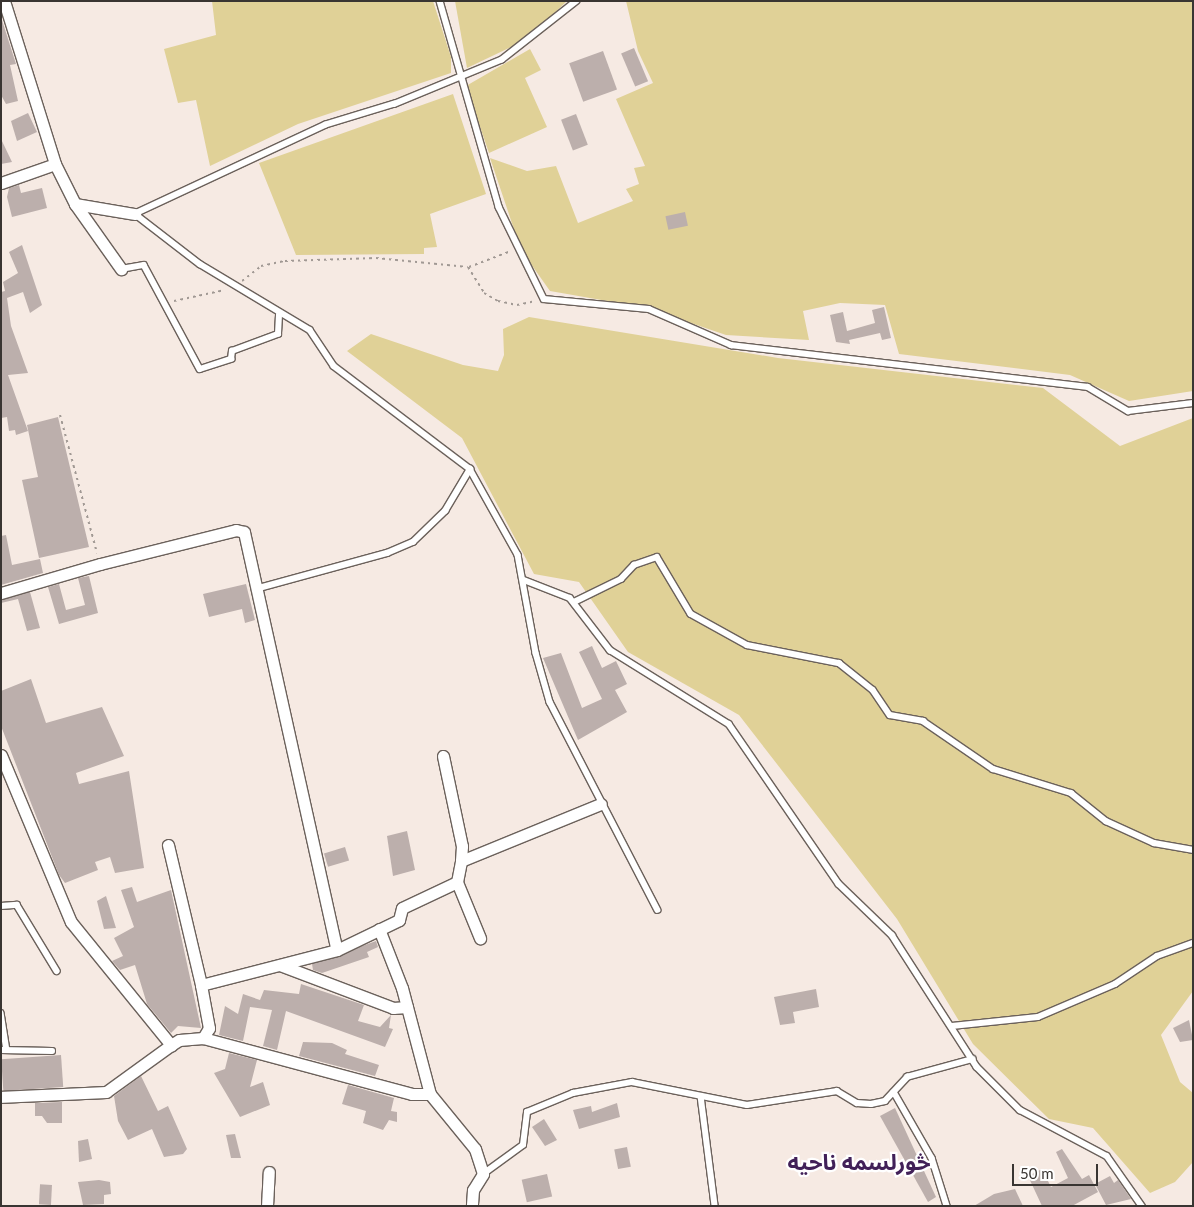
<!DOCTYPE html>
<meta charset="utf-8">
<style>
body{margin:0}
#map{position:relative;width:1194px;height:1207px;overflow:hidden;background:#f6eae3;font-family:Lato,"Noto Sans Arabic",sans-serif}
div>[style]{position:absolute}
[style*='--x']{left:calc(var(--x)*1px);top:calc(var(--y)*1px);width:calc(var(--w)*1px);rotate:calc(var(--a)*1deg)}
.green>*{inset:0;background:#e0d197}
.building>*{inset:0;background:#bcafac;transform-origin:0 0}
.path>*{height:2px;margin-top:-1px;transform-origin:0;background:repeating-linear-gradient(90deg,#a19994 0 2.5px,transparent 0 6.5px)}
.roads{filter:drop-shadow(1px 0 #6b615b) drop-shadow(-1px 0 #6b615b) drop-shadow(0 1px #6b615b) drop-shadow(0 -1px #6b615b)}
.lane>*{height:5.5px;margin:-2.75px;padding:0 2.75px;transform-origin:2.75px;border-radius:2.75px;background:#fff}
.street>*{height:11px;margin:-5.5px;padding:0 5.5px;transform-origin:5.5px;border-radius:5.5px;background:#fff}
span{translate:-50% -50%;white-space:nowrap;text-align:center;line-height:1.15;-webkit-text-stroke:4.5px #fff;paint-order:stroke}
.district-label{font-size:22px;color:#412058;font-weight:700}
.frame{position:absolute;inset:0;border:2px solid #393532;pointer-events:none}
.scale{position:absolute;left:1012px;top:1164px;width:86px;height:22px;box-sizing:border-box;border:2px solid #393532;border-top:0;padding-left:6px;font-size:15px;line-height:18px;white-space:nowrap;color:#393532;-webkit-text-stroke:4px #fff;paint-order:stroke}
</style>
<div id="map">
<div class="green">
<div style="clip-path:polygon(212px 1px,433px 1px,451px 57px,451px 73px,298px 124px,210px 166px,196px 100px,178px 103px,164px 49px,216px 35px)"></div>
<div style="clip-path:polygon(455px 1px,567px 1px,526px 40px,467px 68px)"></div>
<div style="clip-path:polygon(626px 1px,1193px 1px,1193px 391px,1129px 401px,1070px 375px,899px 354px,885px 305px,840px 303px,803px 311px,809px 340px,726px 335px,647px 308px,550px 291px,521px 250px,490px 158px,527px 171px,556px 166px,578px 223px,633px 201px,626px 189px,639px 184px,634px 168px,645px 166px,616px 99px,653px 83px,638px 51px)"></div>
<div style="clip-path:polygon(530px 49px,541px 70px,525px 78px,547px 127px,489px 153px,466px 86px)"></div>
<div style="clip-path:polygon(453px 94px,486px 194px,430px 214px,437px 247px,424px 248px,424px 254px,296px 255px,259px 163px)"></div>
<div style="clip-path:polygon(529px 317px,778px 358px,1043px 388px,1120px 446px,1193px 418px,1193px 991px,1161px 1035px,1180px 1082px,1193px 1093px,1193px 1162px,1175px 1182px,1150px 1193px,1093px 1128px,1049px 1119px,973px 1044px,897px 919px,739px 715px,628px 652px,579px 582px,534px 574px,462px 438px,347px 351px,371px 334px,463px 365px,498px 371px,504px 355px,503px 329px)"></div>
</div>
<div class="building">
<div style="clip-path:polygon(1px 17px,16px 64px,10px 65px,18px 101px,6px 104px,1px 95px)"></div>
<div style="left:634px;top:48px;width:36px;height:14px;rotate:67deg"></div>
<div style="left:603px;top:51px;width:41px;height:36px;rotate:70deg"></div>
<div style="clip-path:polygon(28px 113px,37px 132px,17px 141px,11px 121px)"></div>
<div style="left:576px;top:114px;width:33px;height:16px;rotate:69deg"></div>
<div style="clip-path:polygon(1px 139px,12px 162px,1px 164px)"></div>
<div style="clip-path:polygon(19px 185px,21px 193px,42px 188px,47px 208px,12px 217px,7px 197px,9px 188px)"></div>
<div style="left:685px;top:212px;width:14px;height:20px;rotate:78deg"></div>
<div style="clip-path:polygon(22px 245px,42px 305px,30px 313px,23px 292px,7px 298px,11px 326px,28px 373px,8px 375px,28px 431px,16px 435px,15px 430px,9px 431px,7px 417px,1px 418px,1px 292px,5px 291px,3px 282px,18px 273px,9px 252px)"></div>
<div style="clip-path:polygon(884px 307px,891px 338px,882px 340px,880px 333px,849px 340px,850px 344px,836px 342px,830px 315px,843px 312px,847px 331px,875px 323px,872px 310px)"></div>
<div style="clip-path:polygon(58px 417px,89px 547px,39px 558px,22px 480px,38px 477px,27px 425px)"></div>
<div style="clip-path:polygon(6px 535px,12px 565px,40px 559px,43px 573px,1px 585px,1px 536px)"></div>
<div style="clip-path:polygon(89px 576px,98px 613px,59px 624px,48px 587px,59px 584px,66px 610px,85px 605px,78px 578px)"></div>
<div style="clip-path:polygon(246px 584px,255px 620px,245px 623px,242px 609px,209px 617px,203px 594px)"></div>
<div style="clip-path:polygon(30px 592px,40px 628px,27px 631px,18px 599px,1px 603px,1px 600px)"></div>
<div style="clip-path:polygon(592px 646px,602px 668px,616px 661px,627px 684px,615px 690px,627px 712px,578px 740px,543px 658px,561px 653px,582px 708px,602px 699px,579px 652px)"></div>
<div style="clip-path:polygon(31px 679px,46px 723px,102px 707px,124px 756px,76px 773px,79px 784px,129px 771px,144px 868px,115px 873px,110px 857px,95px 862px,98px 870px,65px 883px,59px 875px,1px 726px,1px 691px)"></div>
<div style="clip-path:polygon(407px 831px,415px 870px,393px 876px,387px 836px)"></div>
<div style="left:345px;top:847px;width:14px;height:22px;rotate:73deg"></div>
<div style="clip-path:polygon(132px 887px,137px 902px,171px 890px,201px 1028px,178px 1026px,171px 1033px,147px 1004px,135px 965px,120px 970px,112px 961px,123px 956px,114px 938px,134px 927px,121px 890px)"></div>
<div style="clip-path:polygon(106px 896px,116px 928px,104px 929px,97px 901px)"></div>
<div style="clip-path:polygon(376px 941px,378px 947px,367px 952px,369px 957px,322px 973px,313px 970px,312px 964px)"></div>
<div style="clip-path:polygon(301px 984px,364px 1005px,358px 1021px,380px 1027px,391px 1015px,389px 1028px,393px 1029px,385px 1047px,286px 1011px,277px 1050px,263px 1046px,272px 1010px,250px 1007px,243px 1041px,219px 1035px,225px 1006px,238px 1014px,243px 994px,260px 1000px,264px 990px,299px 994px)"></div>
<div style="clip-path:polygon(816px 989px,819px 1007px,793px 1012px,795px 1023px,780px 1025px,774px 997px)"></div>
<div style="clip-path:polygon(1189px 1020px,1193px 1040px,1180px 1042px,1173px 1028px)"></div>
<div style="clip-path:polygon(303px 1042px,332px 1043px,347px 1050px,345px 1054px,379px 1065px,375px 1076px,299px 1056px)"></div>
<div style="clip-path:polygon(229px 1053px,257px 1060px,250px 1087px,263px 1082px,270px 1105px,240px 1117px,214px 1073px,225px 1069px)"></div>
<div style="left:61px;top:1055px;width:32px;height:60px;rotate:86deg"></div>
<div style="clip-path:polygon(141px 1076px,158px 1111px,168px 1106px,187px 1149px,183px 1154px,164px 1157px,152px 1129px,128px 1140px,118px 1121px,114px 1096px)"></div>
<div style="clip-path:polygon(348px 1085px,394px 1098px,391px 1111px,397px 1112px,397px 1122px,389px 1120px,383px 1130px,363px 1123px,366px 1111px,342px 1104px)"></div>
<div style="clip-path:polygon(62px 1102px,62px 1123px,47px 1123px,42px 1116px,35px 1116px,35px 1103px)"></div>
<div style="clip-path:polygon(617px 1103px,620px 1117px,579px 1129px,573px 1110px,591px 1106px,592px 1112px)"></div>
<div style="clip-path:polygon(895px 1108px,936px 1197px,928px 1202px,880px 1116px)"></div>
<div style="clip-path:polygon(544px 1119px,557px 1140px,545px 1146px,532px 1127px)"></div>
<div style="clip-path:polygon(235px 1134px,241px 1158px,231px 1158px,226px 1135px)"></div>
<div style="clip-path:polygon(88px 1139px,92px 1159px,79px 1162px,78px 1141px)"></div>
<div style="left:627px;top:1147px;width:20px;height:13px;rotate:79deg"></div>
<div style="clip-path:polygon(1062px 1149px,1082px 1179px,1089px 1175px,1098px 1192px,1072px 1206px,1042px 1206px,1028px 1176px,1042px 1169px,1051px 1187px,1068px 1178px,1056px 1152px)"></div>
<div style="left:547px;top:1174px;width:23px;height:26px;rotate:77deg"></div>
<div style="clip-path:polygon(1110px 1176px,1114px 1183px,1118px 1180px,1131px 1199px,1106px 1205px,1095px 1184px)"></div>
<div style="clip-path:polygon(99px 1180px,110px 1182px,111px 1194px,104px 1195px,104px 1204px,83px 1205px,78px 1182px)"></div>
<div style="left:52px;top:1185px;width:20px;height:12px;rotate:93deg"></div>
<div style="clip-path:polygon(1015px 1189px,1023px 1206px,974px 1206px,994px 1194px)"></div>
</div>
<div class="path">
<div style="--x:469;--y:267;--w:45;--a:-20.9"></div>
<div style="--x:242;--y:281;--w:24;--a:-38"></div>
<div style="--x:261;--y:266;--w:25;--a:-12"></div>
<div style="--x:285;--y:261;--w:91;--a:-1.9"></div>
<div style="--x:376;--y:258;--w:92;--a:5.6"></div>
<div style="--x:468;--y:267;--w:31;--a:58"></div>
<div style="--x:484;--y:293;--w:16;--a:30"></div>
<div style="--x:498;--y:301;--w:19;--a:12"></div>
<div style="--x:517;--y:305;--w:19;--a:-12"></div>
<div style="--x:174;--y:301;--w:52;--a:-12.2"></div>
<div style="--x:60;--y:415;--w:143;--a:75"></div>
</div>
<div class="roads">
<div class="lane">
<div style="--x:440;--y:1;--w:214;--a:74"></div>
<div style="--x:499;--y:207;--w:102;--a:63.9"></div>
<div style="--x:544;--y:299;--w:105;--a:5.4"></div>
<div style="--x:649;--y:309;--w:90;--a:23.7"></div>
<div style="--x:731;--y:345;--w:359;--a:6.7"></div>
<div style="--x:1088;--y:387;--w:47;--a:31"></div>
<div style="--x:1128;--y:411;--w:65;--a:-7"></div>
<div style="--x:577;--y:1;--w:95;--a:141.8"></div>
<div style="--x:502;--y:60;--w:116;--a:157.6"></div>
<div style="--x:395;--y:104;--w:72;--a:163.1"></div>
<div style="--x:326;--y:125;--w:211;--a:155"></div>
<div style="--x:135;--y:214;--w:82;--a:37.6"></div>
<div style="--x:200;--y:264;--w:128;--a:31"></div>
<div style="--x:310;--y:330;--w:43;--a:56.3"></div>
<div style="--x:334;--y:366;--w:171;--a:37.1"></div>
<div style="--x:470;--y:469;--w:98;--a:60.8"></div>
<div style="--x:518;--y:555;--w:100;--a:79.6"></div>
<div style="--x:536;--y:653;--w:51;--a:74.1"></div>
<div style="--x:550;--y:702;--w:234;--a:62.6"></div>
<div style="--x:121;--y:269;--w:23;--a:-10"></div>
<div style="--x:144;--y:265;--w:118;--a:61.7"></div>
<div style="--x:200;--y:369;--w:33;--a:-18"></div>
<div style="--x:231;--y:359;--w:8;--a:-83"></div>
<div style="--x:232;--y:351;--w:49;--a:-20.3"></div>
<div style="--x:278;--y:334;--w:19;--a:-87"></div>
<div style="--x:524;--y:580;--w:49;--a:21.4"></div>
<div style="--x:570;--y:598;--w:66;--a:52.4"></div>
<div style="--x:610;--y:650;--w:140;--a:31.9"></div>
<div style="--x:729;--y:724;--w:194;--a:55.5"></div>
<div style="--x:839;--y:884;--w:74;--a:43.9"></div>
<div style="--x:892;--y:935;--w:157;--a:57.2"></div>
<div style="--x:977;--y:1067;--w:61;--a:45"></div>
<div style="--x:1020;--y:1110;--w:98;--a:27.9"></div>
<div style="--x:1107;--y:1156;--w:61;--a:55"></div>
<div style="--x:259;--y:588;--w:133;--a:-15.3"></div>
<div style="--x:387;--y:553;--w:28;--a:-23"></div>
<div style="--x:413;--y:542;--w:45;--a:-44.1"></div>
<div style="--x:445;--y:511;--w:49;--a:-59.2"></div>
<div style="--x:574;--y:602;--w:52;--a:-26.1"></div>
<div style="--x:621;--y:579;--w:19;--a:-47"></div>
<div style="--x:634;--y:565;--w:24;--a:-19"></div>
<div style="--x:657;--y:557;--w:66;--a:59.2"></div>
<div style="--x:691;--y:614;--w:64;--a:29"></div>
<div style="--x:747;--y:645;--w:94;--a:11.1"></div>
<div style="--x:839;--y:663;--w:43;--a:38.5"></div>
<div style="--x:873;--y:690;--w:30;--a:56"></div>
<div style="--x:890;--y:715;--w:34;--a:10"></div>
<div style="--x:923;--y:721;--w:85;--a:34.4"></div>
<div style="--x:993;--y:769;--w:82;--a:17.1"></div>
<div style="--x:1071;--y:793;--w:45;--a:38.7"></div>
<div style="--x:1106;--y:821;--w:53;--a:24.6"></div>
<div style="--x:1154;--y:843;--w:40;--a:10"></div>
<div style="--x:1;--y:906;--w:16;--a:-4"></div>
<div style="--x:17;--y:905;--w:77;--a:58.8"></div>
<div style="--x:1;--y:1013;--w:37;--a:81"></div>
<div style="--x:952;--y:1026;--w:86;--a:-6"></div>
<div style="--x:1038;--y:1017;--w:84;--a:-23.2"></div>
<div style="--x:1115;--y:984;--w:50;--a:-33.7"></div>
<div style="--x:1157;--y:956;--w:38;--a:-20"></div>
<div style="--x:1;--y:1050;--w:51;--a:1.1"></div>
<div style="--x:894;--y:1092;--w:76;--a:60.1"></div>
<div style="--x:932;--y:1158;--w:50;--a:72.6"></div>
<div style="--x:701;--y:1096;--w:111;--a:82.7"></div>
<div style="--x:483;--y:1174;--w:49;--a:-35.9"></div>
<div style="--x:523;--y:1145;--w:33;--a:-83"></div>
<div style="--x:527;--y:1112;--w:50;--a:-22.4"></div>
<div style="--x:573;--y:1093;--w:60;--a:-10.6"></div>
<div style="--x:632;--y:1082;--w:117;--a:11.3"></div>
<div style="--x:747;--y:1105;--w:91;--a:-8.8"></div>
<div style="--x:837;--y:1091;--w:23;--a:31"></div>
<div style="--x:857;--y:1103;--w:14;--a:4"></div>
<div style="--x:871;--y:1104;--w:14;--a:-12"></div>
<div style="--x:885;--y:1101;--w:33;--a:-47"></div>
<div style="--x:907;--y:1077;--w:68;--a:-15.3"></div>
</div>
<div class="street">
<div style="--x:4;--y:1;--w:171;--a:72.6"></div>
<div style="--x:55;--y:164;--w:45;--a:63.4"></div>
<div style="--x:75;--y:204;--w:80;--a:54.7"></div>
<div style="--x:1;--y:183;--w:57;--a:-19.4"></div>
<div style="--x:75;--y:204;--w:61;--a:9.5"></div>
<div style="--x:1;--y:593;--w:103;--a:-16.3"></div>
<div style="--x:100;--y:564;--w:140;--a:-14"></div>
<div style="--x:236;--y:530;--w:8;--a:14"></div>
<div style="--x:244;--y:532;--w:428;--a:77.5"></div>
<div style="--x:1;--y:755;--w:181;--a:67.3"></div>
<div style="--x:71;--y:922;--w:159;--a:50.9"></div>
<div style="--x:171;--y:1045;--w:80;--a:144.1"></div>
<div style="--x:106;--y:1092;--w:105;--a:177.3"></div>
<div style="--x:443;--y:756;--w:92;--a:78.1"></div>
<div style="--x:462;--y:846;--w:15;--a:94"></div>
<div style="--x:168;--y:845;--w:144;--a:76.7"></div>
<div style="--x:201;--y:985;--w:44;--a:79.5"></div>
<div style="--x:209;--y:1028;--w:12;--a:121"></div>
<div style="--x:457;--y:882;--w:61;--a:67.7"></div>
<div style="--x:379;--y:929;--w:63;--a:68.7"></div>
<div style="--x:402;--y:988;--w:110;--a:75.2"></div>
<div style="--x:430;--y:1094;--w:71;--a:50.7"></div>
<div style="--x:475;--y:1149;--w:26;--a:72"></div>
<div style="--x:483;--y:1174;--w:19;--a:122"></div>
<div style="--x:473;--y:1190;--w:16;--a:94"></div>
<div style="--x:280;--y:965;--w:121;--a:20.8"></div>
<div style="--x:393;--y:1008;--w:14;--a:-4"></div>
<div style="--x:201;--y:985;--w:140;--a:-14.4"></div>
<div style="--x:337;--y:950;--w:69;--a:-25.8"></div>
<div style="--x:399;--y:920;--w:12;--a:-76"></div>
<div style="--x:402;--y:908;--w:61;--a:-25.3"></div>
<div style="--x:457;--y:882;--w:21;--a:-79"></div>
<div style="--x:461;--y:861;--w:151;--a:-22.2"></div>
<div style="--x:171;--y:1045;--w:9;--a:-32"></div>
<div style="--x:179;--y:1040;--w:24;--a:-5"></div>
<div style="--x:203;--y:1038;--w:216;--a:15"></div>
<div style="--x:412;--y:1094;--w:18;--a:0"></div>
<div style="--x:267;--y:1206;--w:34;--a:-87"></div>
</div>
</div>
<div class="district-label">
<span style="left:859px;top:1162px">څورلسمه ناحیه</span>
</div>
<div class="frame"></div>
<div class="scale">50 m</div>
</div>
